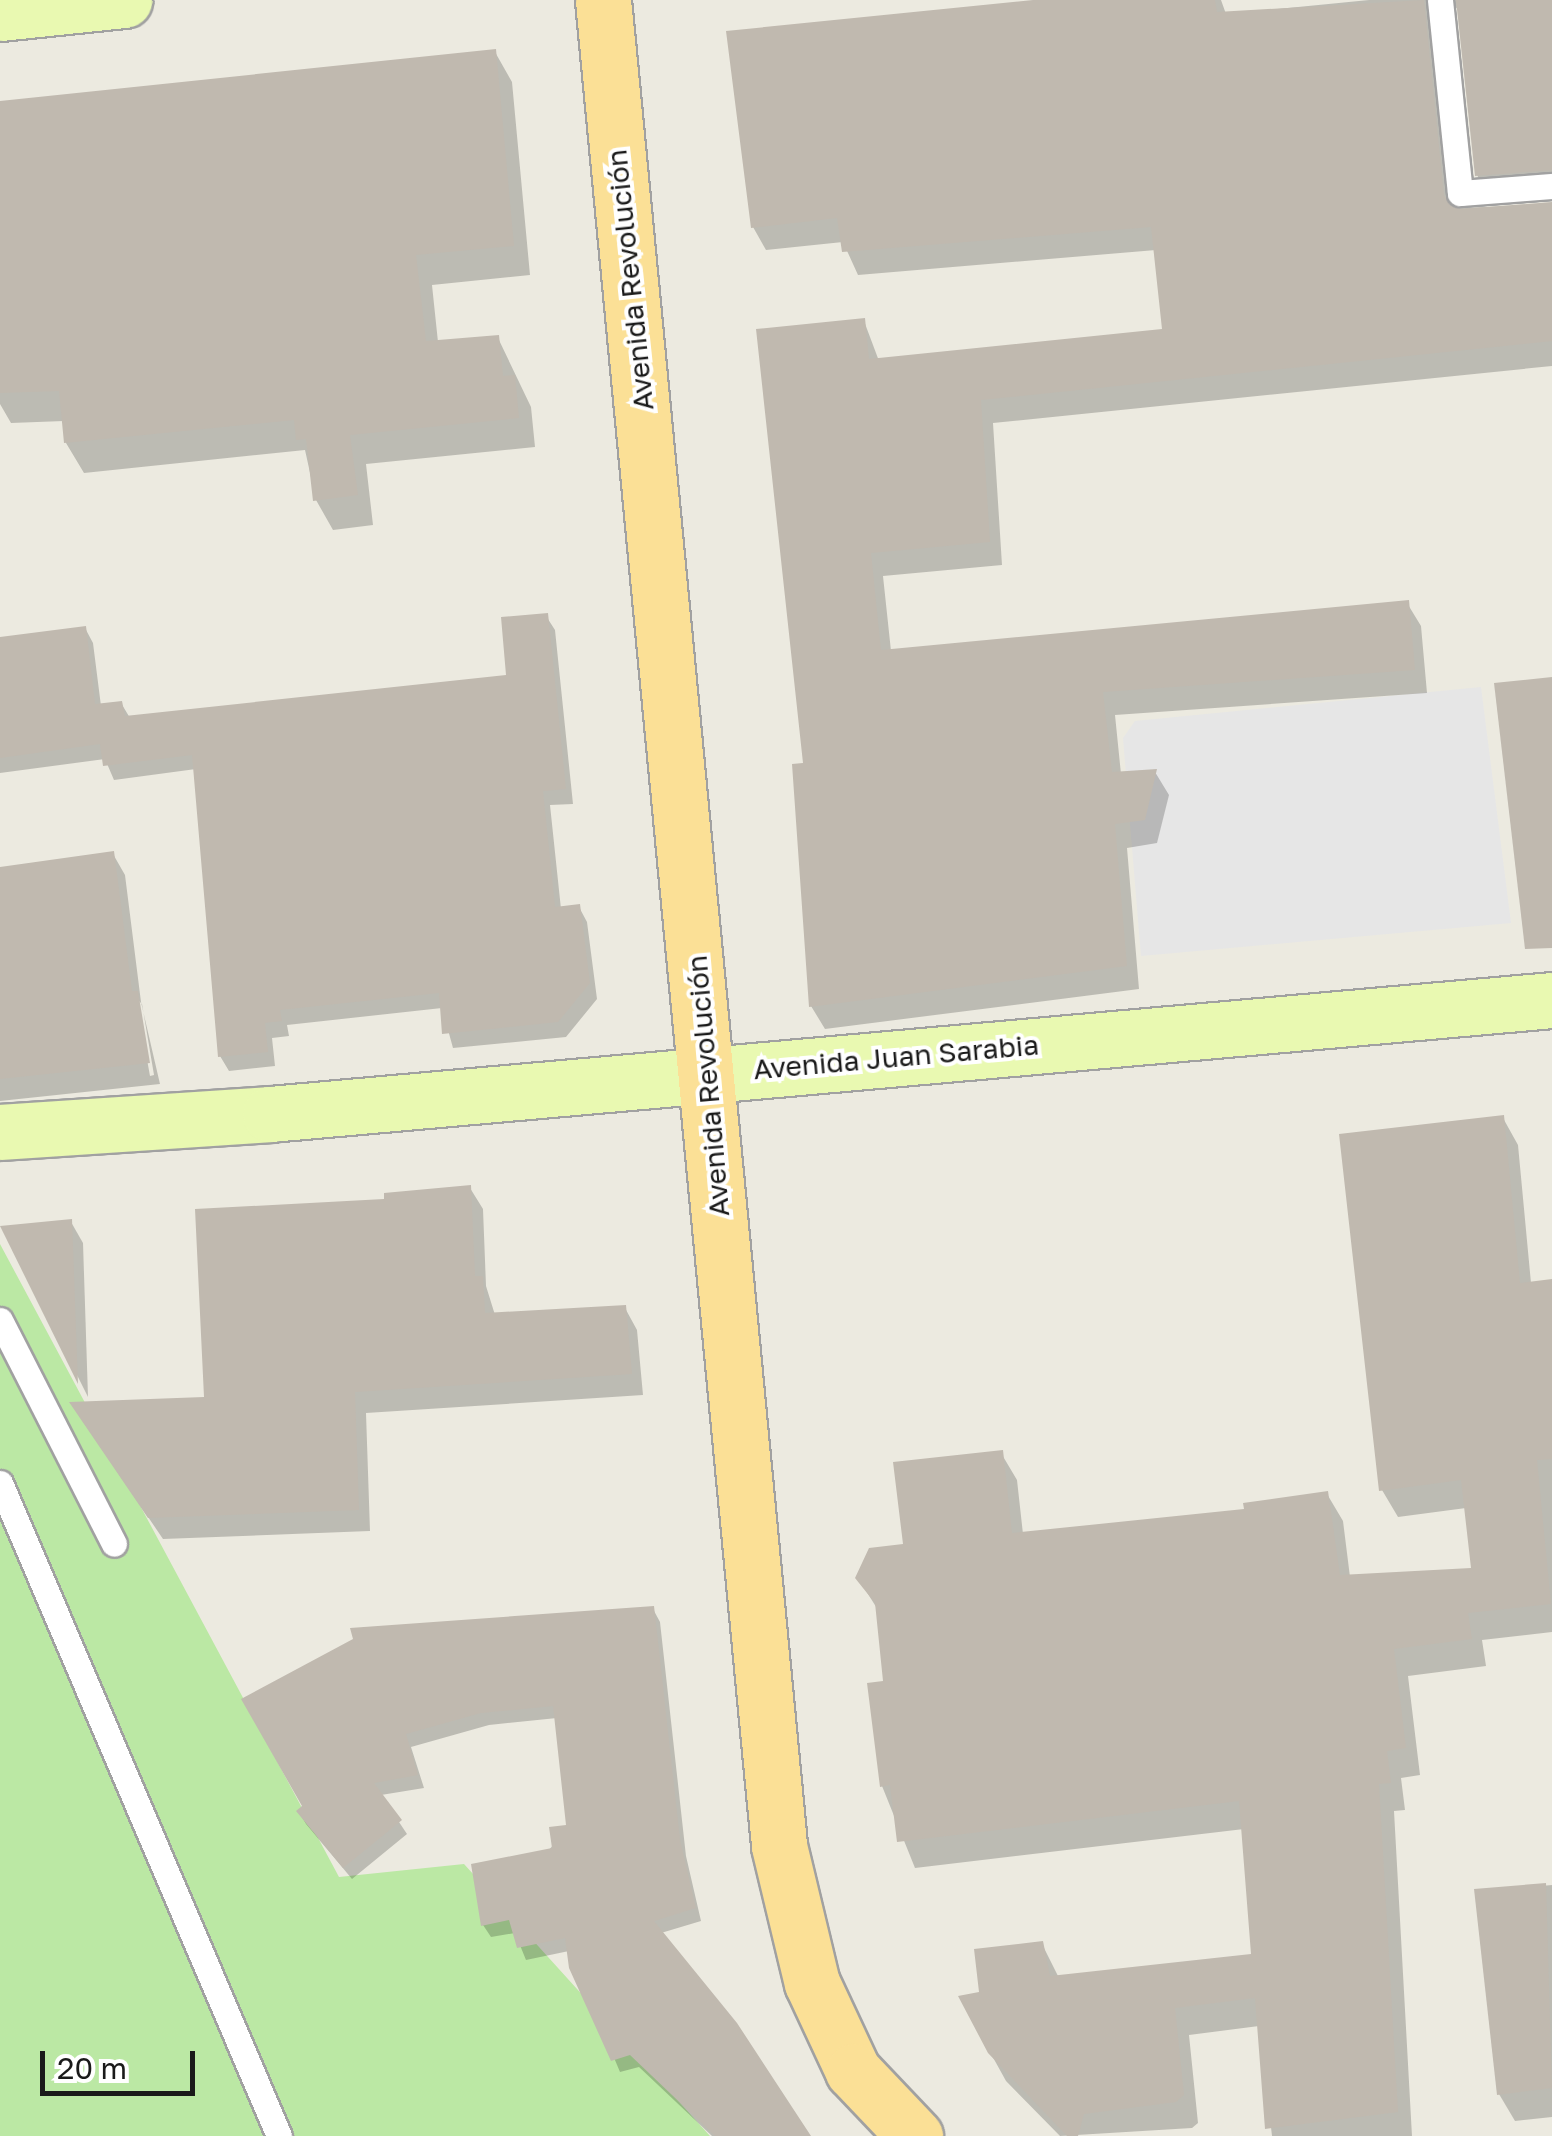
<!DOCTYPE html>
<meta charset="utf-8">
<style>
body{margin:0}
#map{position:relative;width:1552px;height:2136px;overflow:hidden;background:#eceae0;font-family:"Golos Text",sans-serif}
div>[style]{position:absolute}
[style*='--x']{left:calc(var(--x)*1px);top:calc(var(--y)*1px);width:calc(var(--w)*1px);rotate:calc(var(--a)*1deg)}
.grass>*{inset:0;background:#bbe8a4}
.parking>*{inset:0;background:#e6e6e6}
.shadow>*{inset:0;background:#0003}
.building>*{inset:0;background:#c0b9af}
.roads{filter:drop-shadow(2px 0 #a1a1a1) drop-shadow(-2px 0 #a1a1a1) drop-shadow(0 2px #a1a1a1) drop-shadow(0 -2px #a1a1a1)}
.service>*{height:25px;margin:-12.5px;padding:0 12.5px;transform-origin:12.5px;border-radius:12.5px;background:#fff}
.secondary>*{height:55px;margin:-27.5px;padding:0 27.5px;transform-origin:27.5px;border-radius:27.5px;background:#e9f9b1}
.primary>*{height:55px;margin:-27.5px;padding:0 27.5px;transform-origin:27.5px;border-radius:27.5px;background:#fbe096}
span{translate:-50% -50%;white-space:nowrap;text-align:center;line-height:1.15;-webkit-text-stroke:8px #fff;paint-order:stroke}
.street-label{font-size:28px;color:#1a1a1a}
.scale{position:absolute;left:40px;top:2051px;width:155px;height:45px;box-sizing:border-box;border:5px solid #1a1a1a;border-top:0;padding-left:12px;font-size:30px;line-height:35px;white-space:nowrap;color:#1a1a1a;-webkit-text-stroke:8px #fff;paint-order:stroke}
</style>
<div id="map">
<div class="grass">
<div style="clip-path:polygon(0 1244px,339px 1877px,464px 1864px,710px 2136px,0 2136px)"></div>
</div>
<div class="parking">
<div style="clip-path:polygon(1481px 687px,1511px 923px,1141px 956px,1123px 738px,1135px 721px)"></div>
</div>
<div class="shadow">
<div style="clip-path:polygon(1051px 0,1221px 0,1226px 14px,1369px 0,1552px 0,1552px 194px,1490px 198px,1477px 175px,1460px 11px,1454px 6px,1436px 26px,1455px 208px,1552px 205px,1552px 366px,993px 423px,1002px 565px,883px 576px,891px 651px,1407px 603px,1421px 626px,1427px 693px,1115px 715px,1121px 774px,1155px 772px,1169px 795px,1157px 843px,1127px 848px,1139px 989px,825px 1029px,811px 1006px,806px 765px,864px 321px,879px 361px,1164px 331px,1156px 250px,858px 275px,843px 242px,766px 250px,753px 227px)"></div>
<div style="clip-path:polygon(495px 52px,512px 82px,530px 275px,432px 285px,438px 342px,498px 338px,531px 407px,535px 447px,366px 464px,373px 525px,333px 530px,316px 500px,305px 450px,84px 473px,66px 443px,64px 421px,11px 423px,0 404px,0 103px)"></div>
<div style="clip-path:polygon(546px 616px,555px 630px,573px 804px,550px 805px,561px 909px,579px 907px,587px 922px,597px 999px,566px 1037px,453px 1048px,442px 1008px,287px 1025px,289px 1036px,272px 1038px,275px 1066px,229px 1071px,220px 1056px,196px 769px,114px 780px,105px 759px,0 773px,0 640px,85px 628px,93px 643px,101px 706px,121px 703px,130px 718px,509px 678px)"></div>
<div style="clip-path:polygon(evenodd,113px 854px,125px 875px,141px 1002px,160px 1084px,0 1101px,0 869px,113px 854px,136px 998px,142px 1004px,154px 1075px,150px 1076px,136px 998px)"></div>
<div style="clip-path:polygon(1503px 1118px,1518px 1145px,1531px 1283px,1552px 1280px,1552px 1632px,1482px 1640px,1486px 1666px,1408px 1676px,1420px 1775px,1401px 1778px,1405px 1810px,1394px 1811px,1412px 2136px,1272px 2136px,1259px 2026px,1189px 2035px,1198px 2123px,1192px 2128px,1060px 2136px,1006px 2081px,990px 2052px,981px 1994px,1042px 1944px,1059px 1978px,1254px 1957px,1244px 1829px,915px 1868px,882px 1786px,886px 1683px,878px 1610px,858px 1578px,906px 1547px,1001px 1453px,1017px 1480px,1023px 1534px,1247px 1511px,1327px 1494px,1343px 1521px,1350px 1577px,1473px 1570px,1466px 1508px,1398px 1517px,1382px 1490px)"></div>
<div style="clip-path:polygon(470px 1188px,483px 1209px,486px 1286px,495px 1315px,625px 1308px,637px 1330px,643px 1395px,366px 1413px,370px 1531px,163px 1539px,85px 1424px,207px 1399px,387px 1202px)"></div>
<div style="clip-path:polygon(71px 1222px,83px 1243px,88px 1397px,3px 1227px)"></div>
<div style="clip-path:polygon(653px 1609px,660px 1622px,686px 1856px,701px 1921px,661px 1933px,808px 2136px,712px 2136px,639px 2067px,620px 2072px,569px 1951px,526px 1960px,515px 1933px,491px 1937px,483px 1925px,569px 1827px,557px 1718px,489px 1725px,411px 1747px,424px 1788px,381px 1795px,407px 1834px,352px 1879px,306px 1824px,299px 1812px,306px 1806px,245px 1700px)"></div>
<div style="clip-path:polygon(1552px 1885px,1552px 2117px,1515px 2121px,1499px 2094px,1477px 1892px)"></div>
</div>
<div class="building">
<div style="clip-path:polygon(1033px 0,1215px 0,1217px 12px,1424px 0,1444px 196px,1460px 209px,1552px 202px,1552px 341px,981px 400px,990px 542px,871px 553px,881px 650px,1409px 600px,1415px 670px,1103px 692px,1112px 772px,1157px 769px,1145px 820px,1115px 824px,1127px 966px,809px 1007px,792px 764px,803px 763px,756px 329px,865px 318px,869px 359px,1162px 329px,1151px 227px,842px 252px,837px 218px,751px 228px,726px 31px)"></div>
<div style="clip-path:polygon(1456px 0,1552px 0,1552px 170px,1475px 176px)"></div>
<div style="clip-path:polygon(496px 49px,514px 246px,416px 255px,426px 341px,499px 335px,503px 376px,515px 375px,519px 418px,350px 435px,358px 495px,313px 501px,306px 439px,296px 440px,294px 420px,64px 443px,59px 391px,0 393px,0 101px)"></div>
<div style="clip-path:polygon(548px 613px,566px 789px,543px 791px,555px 907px,580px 904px,590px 983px,558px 1022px,442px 1034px,439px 993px,280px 1010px,282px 1021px,265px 1023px,268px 1052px,218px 1057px,192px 755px,103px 766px,100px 744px,0 758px,0 637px,86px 626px,95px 704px,122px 701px,125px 716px,506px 675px,501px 617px)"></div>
<div style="clip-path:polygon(1552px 677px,1552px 948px,1525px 949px,1494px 683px)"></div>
<div style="clip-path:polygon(114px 851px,132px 991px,138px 991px,150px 1063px,0 1079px,0 867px)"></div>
<div style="clip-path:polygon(1504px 1115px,1520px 1283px,1552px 1279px,1552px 1459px,1537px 1460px,1551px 1604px,1468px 1613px,1472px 1639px,1394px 1649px,1406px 1748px,1387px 1751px,1391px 1783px,1379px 1784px,1398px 2112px,1265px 2129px,1255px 1998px,1175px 2008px,1184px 2095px,1176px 2102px,1084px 2114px,1078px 2136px,1067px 2136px,988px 2053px,958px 1996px,979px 1992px,974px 1949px,1043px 1941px,1050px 1976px,1251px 1954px,1239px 1801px,897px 1842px,890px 1785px,880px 1787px,867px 1683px,883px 1681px,875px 1603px,855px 1578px,869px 1548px,903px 1544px,893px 1462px,1003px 1450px,1012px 1533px,1244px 1509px,1243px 1503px,1328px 1491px,1340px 1575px,1471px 1568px,1461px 1480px,1379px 1491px,1339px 1134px)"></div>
<div style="clip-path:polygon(471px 1185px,475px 1276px,483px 1276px,485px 1313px,626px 1305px,632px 1374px,355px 1392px,359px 1510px,148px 1518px,69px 1402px,204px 1397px,195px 1209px,384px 1199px,384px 1193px)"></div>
<div style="clip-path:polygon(72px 1219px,78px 1384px,0 1226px)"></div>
<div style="clip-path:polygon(654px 1606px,680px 1840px,696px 1908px,654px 1921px,737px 2023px,811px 2136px,715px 2136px,630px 2055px,611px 2061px,569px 1968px,565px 1938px,517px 1948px,509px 1920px,481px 1926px,471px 1864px,552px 1848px,549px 1827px,566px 1825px,553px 1706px,481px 1713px,406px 1734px,418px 1775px,374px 1783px,402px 1820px,343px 1868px,296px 1811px,302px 1806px,241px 1699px,353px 1639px,350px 1628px)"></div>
<div style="clip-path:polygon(1546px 1883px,1552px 2088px,1497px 2095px,1474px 1889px)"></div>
</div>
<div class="roads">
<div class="service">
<div style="--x:1440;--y:0;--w:194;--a:84.1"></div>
<div style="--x:1460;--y:193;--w:92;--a:-4.4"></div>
<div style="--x:0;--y:1320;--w:251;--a:63"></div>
<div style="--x:0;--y:1483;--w:710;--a:66.86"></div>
</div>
<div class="secondary">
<div style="--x:0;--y:13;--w:125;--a:-6"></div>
<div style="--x:0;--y:1132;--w:271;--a:-3.8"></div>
<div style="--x:270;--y:1114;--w:1287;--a:-5.08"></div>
</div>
<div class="primary">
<div style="--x:603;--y:0;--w:1854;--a:84.55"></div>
<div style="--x:779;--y:1846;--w:141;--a:76.5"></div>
<div style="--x:812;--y:1983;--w:97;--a:65"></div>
<div style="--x:853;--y:2071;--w:90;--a:46.4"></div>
</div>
</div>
<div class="street-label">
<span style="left:630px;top:280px;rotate:-96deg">Avenida Revolución</span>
<span style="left:896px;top:1057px;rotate:-5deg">Avenida Juan Sarabia</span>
<span style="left:708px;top:1086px;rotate:-95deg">Avenida Revolución</span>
</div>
<div class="scale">20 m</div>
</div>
